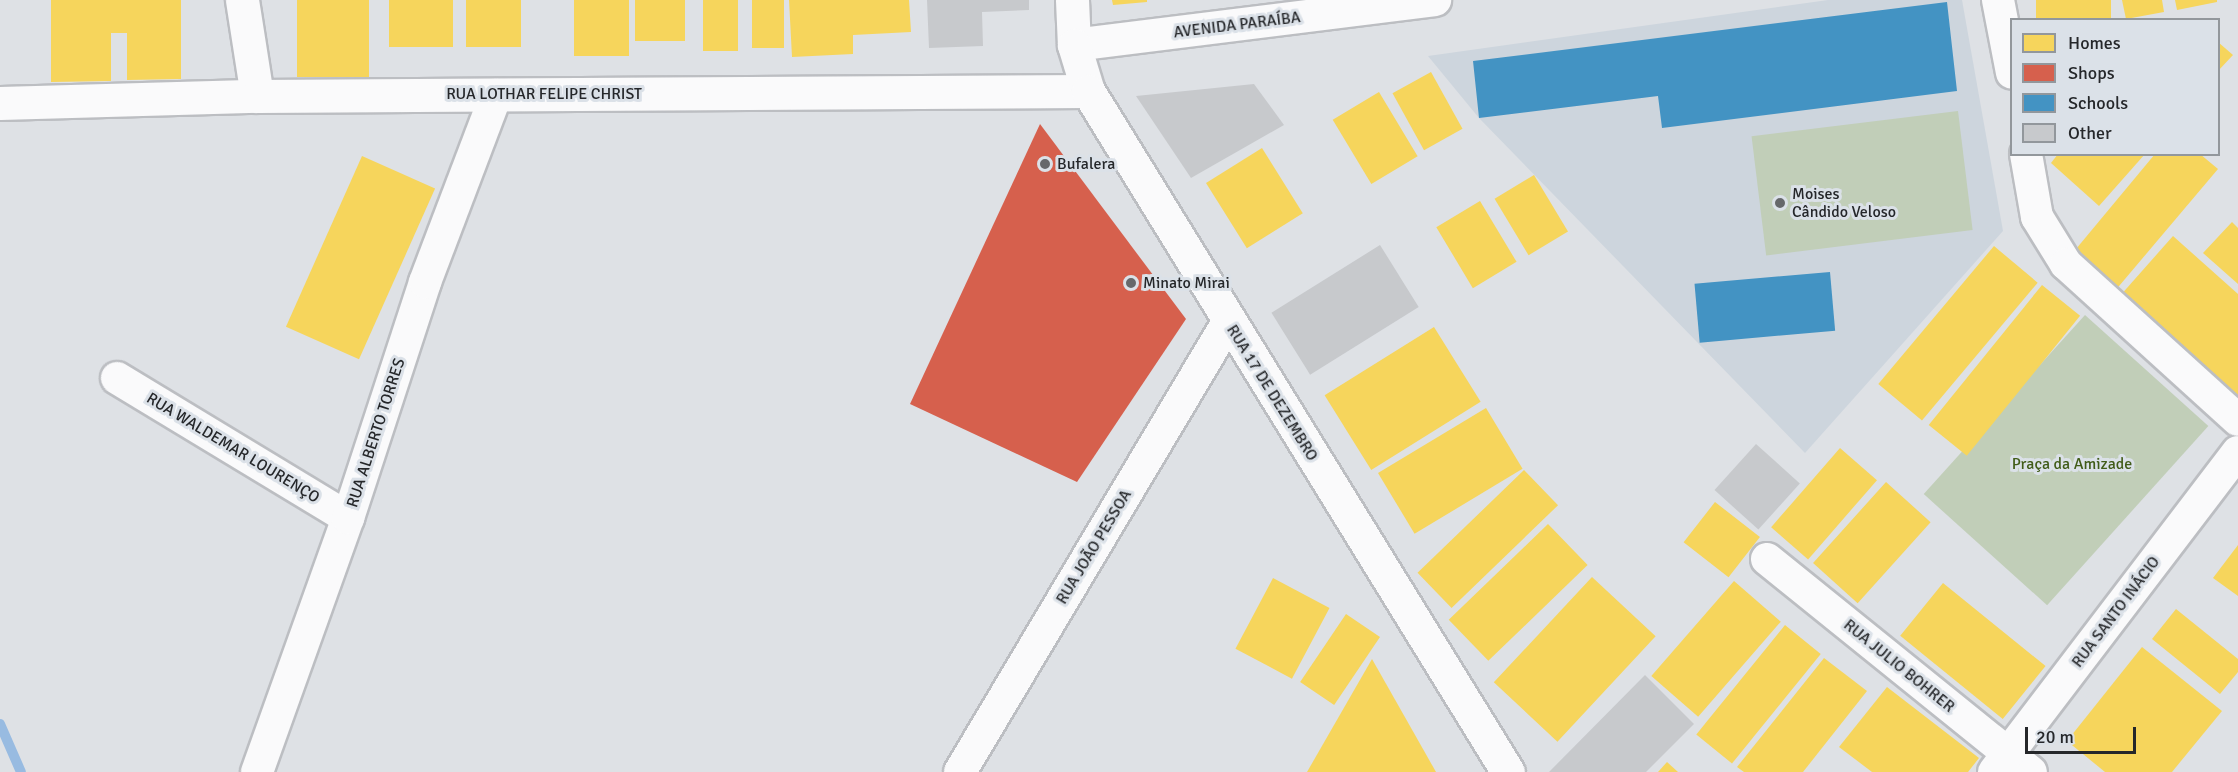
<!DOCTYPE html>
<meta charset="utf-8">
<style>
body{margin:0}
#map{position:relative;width:2238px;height:772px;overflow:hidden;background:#dee1e5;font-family:Signika,sans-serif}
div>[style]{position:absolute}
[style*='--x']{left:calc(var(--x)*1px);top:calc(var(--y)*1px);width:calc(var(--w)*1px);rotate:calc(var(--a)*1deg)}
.built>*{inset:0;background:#cdd5dd}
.green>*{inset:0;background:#c1ceb8;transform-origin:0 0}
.homes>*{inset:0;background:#f6d55c;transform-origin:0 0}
.shops>*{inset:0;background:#d6604d}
.schools>*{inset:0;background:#4393c3;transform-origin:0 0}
.stream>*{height:10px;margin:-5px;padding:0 5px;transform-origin:5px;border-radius:5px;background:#98bbe1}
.building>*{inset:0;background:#c7c9cc;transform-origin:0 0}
.roads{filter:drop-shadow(2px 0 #bcbec2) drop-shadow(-2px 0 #bcbec2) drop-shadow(0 2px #bcbec2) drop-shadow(0 -2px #bcbec2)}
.minor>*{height:32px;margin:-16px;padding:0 16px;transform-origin:16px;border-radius:16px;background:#fafafb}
.tertiary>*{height:33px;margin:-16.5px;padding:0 16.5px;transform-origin:16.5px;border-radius:16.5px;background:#fafafb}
.secondary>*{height:33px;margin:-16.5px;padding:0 16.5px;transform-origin:16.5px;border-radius:16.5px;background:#fafafb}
.dots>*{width:16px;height:16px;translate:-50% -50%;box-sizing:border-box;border:3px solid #dbe1e8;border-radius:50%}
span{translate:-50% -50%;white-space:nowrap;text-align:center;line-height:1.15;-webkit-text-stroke:6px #dbe1e8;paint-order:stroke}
.street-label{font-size:16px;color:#25272a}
.poi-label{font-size:16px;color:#25272a}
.left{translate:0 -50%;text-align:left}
.park-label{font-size:16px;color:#415c19}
.legend{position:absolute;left:2010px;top:18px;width:210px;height:138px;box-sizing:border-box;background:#dbe1e8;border:2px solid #92979c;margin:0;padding:8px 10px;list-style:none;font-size:18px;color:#25272a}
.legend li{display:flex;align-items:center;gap:12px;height:30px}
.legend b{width:30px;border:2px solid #92979c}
.scale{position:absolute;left:2025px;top:727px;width:111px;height:27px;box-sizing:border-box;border:3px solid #25272a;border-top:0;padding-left:8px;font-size:18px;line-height:21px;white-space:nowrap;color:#25272a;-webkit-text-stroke:4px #dbe1e8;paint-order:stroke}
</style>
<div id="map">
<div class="built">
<div style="clip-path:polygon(1828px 0,1962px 0,2003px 231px,1805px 453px,1479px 118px,1428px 56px)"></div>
</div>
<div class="green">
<div style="left:1958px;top:111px;width:120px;height:208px;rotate:83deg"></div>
<div style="left:2085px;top:315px;width:166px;height:241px;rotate:42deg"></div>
</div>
<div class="homes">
<div style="clip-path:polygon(51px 0,181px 0,181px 79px,127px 80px,127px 33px,111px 33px,111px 81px,51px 82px)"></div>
<div style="left:297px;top:0;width:72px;height:77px"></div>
<div style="left:389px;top:0;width:64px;height:47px"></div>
<div style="left:466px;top:0;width:55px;height:47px"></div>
<div style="left:574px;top:0;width:55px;height:56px"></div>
<div style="left:635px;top:0;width:50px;height:41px"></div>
<div style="left:703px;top:0;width:35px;height:51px"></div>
<div style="left:752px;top:0;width:32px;height:48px"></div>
<div style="clip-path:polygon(789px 0,909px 0,911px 32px,853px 35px,853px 54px,792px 57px)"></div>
<div style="clip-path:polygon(1112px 0,1147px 0,1147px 2px,1113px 5px)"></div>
<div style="left:2036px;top:0;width:75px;height:20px"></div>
<div style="clip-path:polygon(2122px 0,2162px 0,2164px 12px,2126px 19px)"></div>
<div style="clip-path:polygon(2175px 0,2217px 0,2217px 2px,2177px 10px)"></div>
<div style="clip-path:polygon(2218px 42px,2233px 55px,2218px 71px)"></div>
<div style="left:1431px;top:72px;width:65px;height:44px;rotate:61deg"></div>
<div style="left:1379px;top:92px;width:75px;height:54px;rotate:59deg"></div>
<div style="left:1262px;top:148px;width:77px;height:66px;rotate:58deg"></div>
<div style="clip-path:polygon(2058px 154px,2145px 154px,2099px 206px,2051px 163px)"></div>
<div style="clip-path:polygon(2155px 154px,2200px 154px,2218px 169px,2114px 292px,2071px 255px)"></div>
<div style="left:362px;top:156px;width:80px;height:187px;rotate:24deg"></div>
<div style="left:1534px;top:175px;width:66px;height:46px;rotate:59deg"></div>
<div style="left:1480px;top:201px;width:71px;height:51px;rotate:59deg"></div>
<div style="clip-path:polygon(2232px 222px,2238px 228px,2238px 284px,2203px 253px)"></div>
<div style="clip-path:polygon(2173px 236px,2238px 294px,2238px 403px,2119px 297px)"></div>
<div style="left:1994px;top:246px;width:57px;height:180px;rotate:40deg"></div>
<div style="left:2042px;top:285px;width:49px;height:180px;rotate:39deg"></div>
<div style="left:1434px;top:327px;width:88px;height:129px;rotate:58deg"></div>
<div style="left:1486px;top:408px;width:71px;height:126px;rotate:59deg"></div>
<div style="left:1840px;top:448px;width:49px;height:105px;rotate:41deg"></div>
<div style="left:1524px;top:470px;width:49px;height:148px;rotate:46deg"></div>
<div style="left:1886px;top:482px;width:60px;height:109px;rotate:42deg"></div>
<div style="left:1715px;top:502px;width:57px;height:51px;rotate:38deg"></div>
<div style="left:1548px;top:524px;width:57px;height:138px;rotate:46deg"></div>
<div style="clip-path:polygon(2238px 545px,2238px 596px,2213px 578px)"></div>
<div style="left:1592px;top:577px;width:87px;height:144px;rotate:43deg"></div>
<div style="left:1273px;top:578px;width:64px;height:80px;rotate:28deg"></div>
<div style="left:1734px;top:581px;width:62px;height:126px;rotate:41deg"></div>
<div style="left:1943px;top:583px;width:132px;height:68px;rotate:39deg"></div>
<div style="clip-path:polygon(2176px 609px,2238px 659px,2238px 672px,2220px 694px,2152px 639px)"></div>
<div style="left:1346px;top:614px;width:41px;height:82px;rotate:34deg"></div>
<div style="left:1785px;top:625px;width:46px;height:141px;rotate:39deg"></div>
<div style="clip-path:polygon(2142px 647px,2222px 711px,2172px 772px,2105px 772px,2067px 741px)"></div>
<div style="clip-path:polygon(1824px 658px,1867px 691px,1803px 772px,1744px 772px,1737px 767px)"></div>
<div style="clip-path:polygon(1372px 659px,1436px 772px,1307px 772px)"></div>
<div style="clip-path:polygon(1887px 687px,1979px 758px,1968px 772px,1872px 772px,1839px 747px)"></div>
<div style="clip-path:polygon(1667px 762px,1678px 772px,1658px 772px)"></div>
</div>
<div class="shops">
<div style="clip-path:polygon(1040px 124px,1186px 319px,1077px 482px,910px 404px)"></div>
</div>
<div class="schools">
<div style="clip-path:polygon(1947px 2px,1957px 91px,1662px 128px,1658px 96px,1479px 118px,1473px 61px)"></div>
<div style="left:1830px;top:272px;width:59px;height:136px;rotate:85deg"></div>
</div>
<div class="stream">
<div style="--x:0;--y:724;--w:52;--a:66.4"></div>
</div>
<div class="building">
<div style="clip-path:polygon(927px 0,1029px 0,1029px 10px,982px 12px,983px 46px,929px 48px)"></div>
<div style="clip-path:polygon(1254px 84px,1284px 125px,1191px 178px,1136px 96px)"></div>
<div style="left:1380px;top:245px;width:73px;height:128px;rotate:58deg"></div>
<div style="left:1756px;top:444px;width:59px;height:62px;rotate:42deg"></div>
<div style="clip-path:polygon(1645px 675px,1694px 724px,1646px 772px,1549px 772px)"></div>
</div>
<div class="roads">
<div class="minor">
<div style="--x:1998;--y:0;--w:74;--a:79.1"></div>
<div style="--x:1074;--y:45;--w:364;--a:-7.1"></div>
<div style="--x:2026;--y:154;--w:64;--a:80.1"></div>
<div style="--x:2037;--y:217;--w:55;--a:58.3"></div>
<div style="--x:2066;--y:264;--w:232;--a:42.2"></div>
<div style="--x:117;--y:378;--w:270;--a:31.2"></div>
<div style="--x:1767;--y:559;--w:339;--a:38.9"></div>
<div style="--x:257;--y:772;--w:270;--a:-70.3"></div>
<div style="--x:348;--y:518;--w:248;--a:-71.9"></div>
<div style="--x:425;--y:282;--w:200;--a:-69.2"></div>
<div style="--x:960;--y:772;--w:524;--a:-59.22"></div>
<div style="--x:1994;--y:772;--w:402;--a:-52.7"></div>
</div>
<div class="tertiary">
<div style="--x:242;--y:0;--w:97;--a:81.1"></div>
<div style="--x:0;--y:103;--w:257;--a:-1.6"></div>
<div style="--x:257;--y:96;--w:831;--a:-0.34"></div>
</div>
<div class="secondary">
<div style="--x:1072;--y:0;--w:45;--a:87.5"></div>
<div style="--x:1074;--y:45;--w:48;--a:73.1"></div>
<div style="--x:1088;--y:91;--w:800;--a:58.34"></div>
</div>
</div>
<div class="dots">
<div style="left:1045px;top:164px;background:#66686b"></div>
<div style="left:1780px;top:203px;background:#66686b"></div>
<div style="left:1131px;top:283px;background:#66686b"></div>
</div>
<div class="street-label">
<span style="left:1237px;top:25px;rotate:-7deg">AVENIDA PARAÍBA</span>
<span style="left:544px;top:94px">RUA LOTHAR FELIPE CHRIST</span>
<span style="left:1272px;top:393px;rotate:58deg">RUA 17 DE DEZEMBRO</span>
<span style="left:376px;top:433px;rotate:-72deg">RUA ALBERTO TORRES</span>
<span style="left:233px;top:448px;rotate:31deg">RUA WALDEMAR LOURENÇO</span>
<span style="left:1094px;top:547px;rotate:-59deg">RUA JOÃO PESSOA</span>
<span style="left:2116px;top:612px;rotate:-53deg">RUA SANTO INÁCIO</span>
<span style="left:1899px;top:666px;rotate:39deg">RUA JULIO BOHRER</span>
</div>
<div class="poi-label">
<span class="left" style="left:1057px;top:164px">Bufalera</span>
<span class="left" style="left:1792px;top:203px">Moises<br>Cândido Veloso</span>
<span class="left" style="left:1143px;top:283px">Minato Mirai</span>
</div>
<div class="park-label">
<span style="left:2072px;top:464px">Praça da Amizade</span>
</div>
<ul class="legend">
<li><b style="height:16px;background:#f6d55c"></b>Homes</li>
<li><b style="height:16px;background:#d6604d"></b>Shops</li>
<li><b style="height:16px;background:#4393c3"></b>Schools</li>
<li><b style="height:16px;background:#c7c9cc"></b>Other</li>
</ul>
<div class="scale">20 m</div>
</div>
